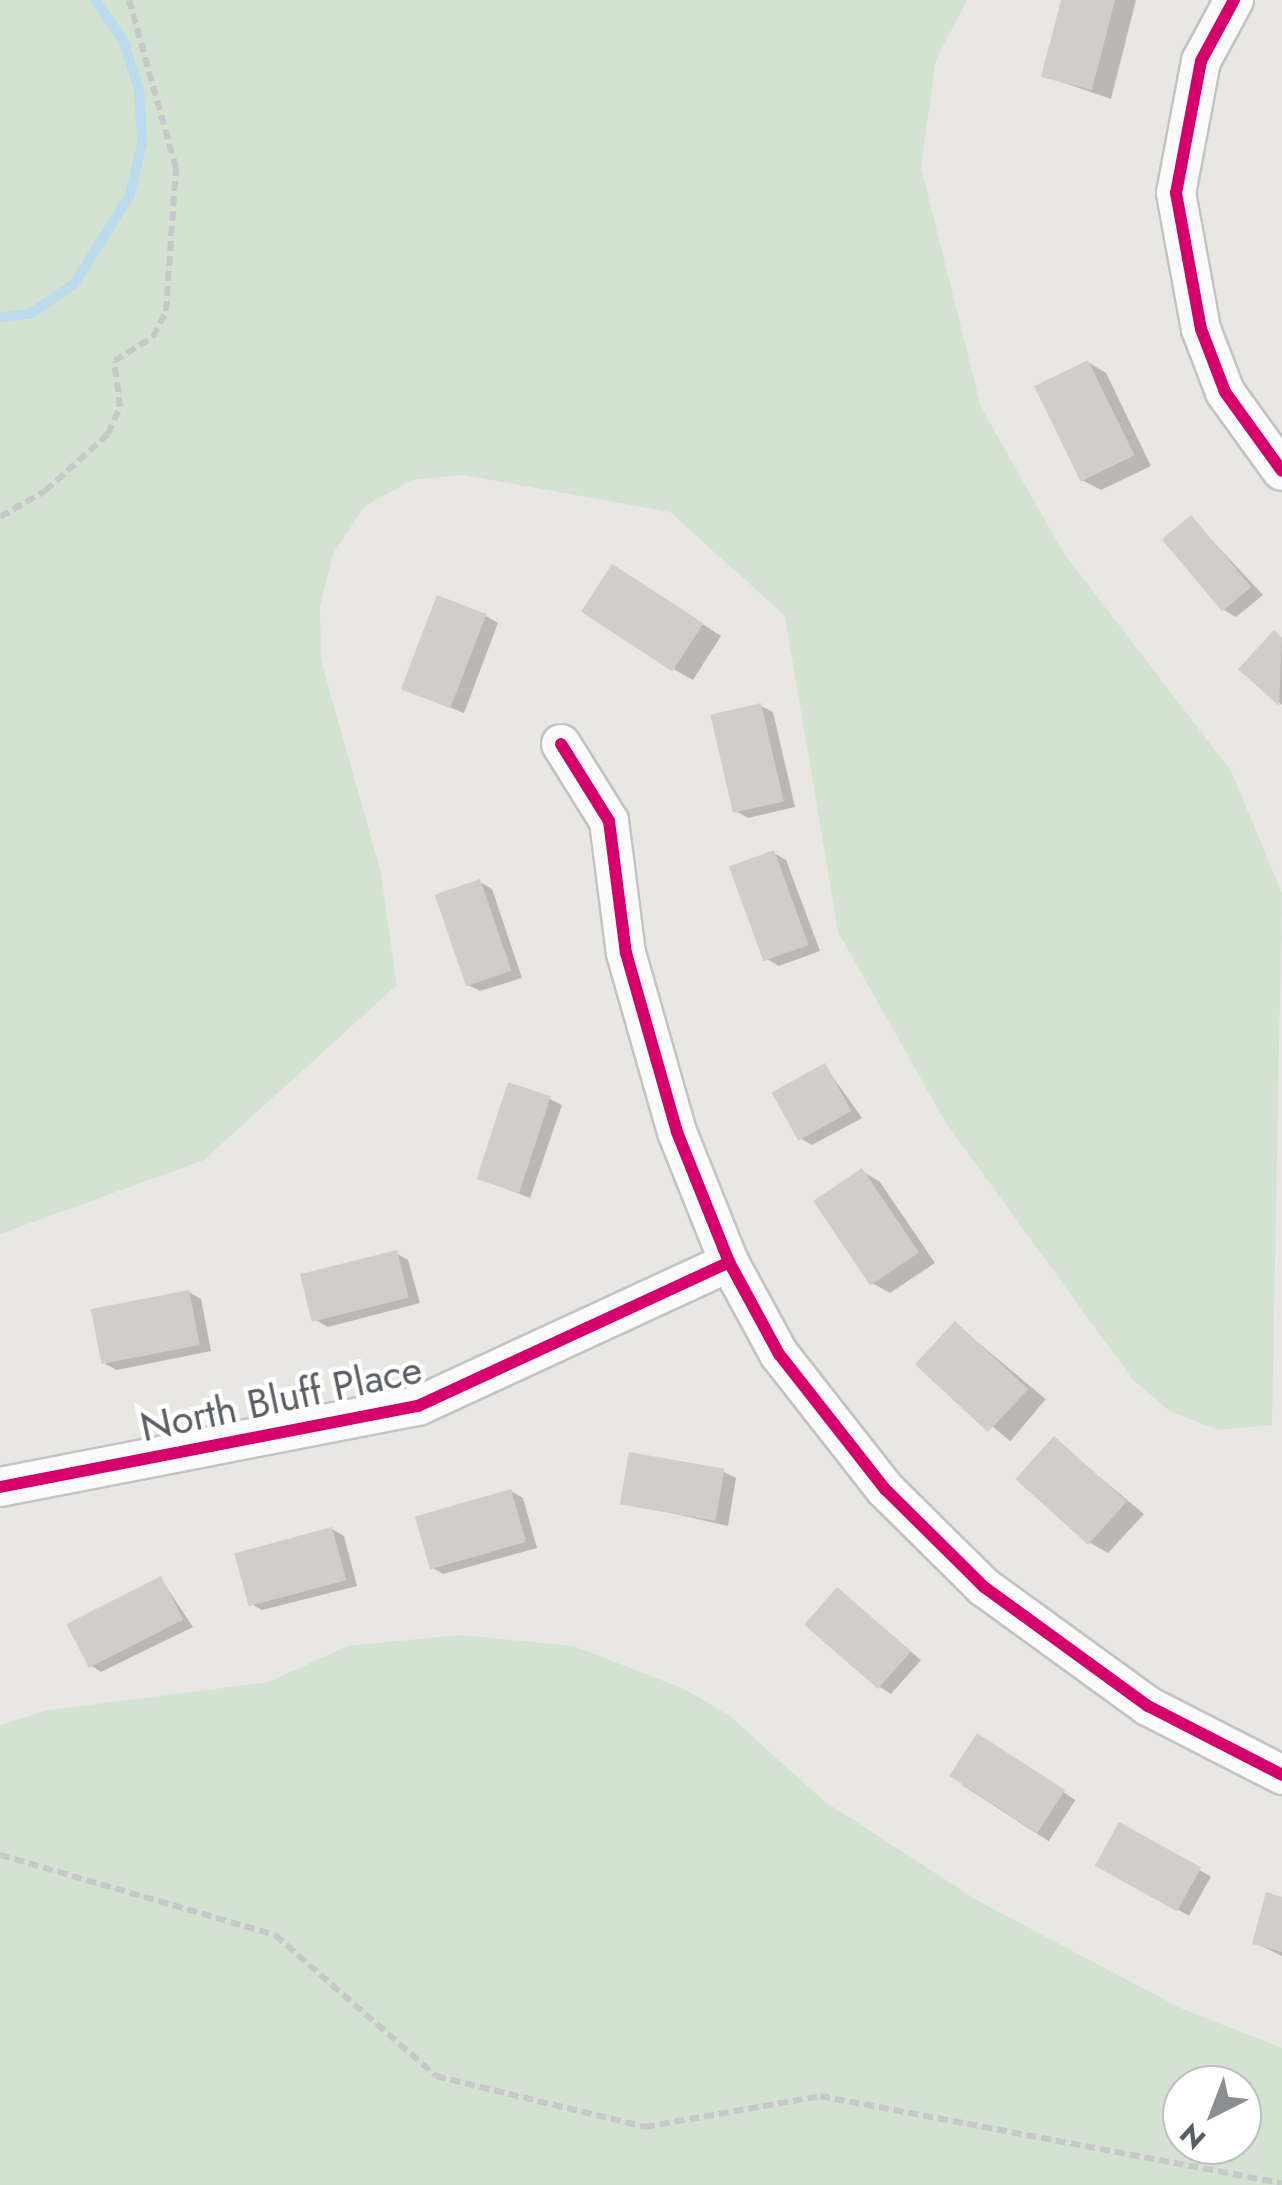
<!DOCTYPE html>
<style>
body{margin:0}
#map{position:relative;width:1282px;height:2185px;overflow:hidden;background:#e9e7e4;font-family:Jost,sans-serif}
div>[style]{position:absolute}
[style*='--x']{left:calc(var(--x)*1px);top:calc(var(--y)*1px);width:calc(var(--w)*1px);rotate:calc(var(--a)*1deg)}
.green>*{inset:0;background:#d4e3d1}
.shadow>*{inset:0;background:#0003;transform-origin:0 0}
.stream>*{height:10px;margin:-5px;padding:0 5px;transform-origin:5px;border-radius:5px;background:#bcdcee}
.building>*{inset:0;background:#cfcecd;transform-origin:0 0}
.path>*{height:6px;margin-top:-3px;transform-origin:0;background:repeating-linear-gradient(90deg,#c5c9c7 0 10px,transparent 0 15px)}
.roads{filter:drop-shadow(2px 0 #c3c3c3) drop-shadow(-2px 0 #c3c3c3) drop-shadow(0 2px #c3c3c3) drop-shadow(0 -2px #c3c3c3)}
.minor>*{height:38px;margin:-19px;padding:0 19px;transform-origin:19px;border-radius:19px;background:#fcfbfb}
.cycleway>*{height:12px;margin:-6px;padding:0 6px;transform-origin:6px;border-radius:6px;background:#d6006c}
span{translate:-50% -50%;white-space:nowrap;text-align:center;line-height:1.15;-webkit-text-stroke:9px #fff;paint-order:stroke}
.street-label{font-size:40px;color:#5a5d61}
.north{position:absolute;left:1162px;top:2065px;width:100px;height:100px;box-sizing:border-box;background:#fff;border:2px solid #bdbec0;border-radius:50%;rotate:222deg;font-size:28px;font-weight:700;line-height:40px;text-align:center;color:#5a5d61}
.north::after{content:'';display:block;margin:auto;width:35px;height:45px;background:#8c8d8f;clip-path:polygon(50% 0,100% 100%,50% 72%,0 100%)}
</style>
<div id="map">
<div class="green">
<div style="clip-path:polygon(0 0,967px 0,936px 60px,921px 167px,981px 407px,1063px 552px,1231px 771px,1282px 893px,1272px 1425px,1219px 1430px,1171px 1412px,1133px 1380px,946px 1123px,838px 932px,785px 616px,670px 512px,464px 475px,412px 480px,365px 506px,334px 552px,320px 606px,321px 660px,381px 873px,397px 985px,204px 1160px,0 1234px)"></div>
<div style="clip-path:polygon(evenodd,460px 1635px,574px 1646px,684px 1689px,730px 1716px,824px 1801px,980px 1902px,1180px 2008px,1282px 2048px,1282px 2185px,0 2185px,0 1725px,49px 1710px,269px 1682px,347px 1646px,460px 1635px,1182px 2085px,1242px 2085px,1242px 2145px,1182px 2145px,1182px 2085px)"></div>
</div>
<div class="shadow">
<div style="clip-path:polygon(1063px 0,1136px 0,1111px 99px,1044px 76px)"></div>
<div style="clip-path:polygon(1088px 362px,1106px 373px,1151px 466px,1101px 490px,1082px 480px)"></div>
<div style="clip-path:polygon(1191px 518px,1263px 595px,1236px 617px,1224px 610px)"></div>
<div style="clip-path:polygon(631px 578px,721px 636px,693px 680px,675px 670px)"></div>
<div style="clip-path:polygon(486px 616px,498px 623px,464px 713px,405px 689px)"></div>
<div style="clip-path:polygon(1274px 633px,1282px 638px,1282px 705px,1242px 668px)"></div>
<div style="clip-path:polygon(761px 706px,773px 712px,795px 807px,748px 818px,736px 811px)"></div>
<div style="clip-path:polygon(774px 853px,786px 860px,820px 951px,779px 966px,767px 959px)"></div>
<div style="clip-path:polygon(480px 882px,492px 889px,522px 978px,480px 991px,468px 985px)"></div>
<div style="clip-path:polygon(825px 1066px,862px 1118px,812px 1145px,800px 1138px)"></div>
<div style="clip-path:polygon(550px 1099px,562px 1105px,530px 1198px,478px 1178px)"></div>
<div style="clip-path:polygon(862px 1171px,880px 1182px,935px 1263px,890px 1293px,872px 1283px)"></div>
<div style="clip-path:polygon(396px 1253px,408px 1260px,420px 1303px,328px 1327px,316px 1320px)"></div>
<div style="clip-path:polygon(189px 1292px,201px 1299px,211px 1351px,117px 1370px,105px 1364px)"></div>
<div style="left:956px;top:1324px;width:117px;height:55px;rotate:40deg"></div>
<div style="clip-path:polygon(1054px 1439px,1144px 1514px,1108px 1553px,1090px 1543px)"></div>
<div style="clip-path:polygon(724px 1472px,736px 1478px,728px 1526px,623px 1502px)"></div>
<div style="clip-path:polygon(511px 1491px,523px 1498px,537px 1548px,443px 1574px,431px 1567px)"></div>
<div style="clip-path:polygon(332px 1529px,344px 1536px,357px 1586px,262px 1610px,250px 1603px)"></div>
<div style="clip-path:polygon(161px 1579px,193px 1627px,101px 1672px,90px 1665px)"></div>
<div style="clip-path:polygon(838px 1590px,921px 1660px,891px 1694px,880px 1687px)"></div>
<div style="left:989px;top:1744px;width:103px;height:49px;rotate:33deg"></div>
<div style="left:1120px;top:1826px;width:104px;height:45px;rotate:29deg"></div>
<div style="clip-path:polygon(1282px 1899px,1282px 1956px,1255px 1943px)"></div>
</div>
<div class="stream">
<div style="--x:0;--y:317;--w:30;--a:-6"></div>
<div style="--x:30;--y:314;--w:53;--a:-34.3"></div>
<div style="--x:74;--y:284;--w:105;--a:-57.8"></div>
<div style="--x:130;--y:195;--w:53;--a:-77"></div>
<div style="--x:142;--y:143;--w:53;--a:-93.2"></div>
<div style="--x:139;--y:90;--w:52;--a:-107.7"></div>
<div style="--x:123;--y:40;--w:49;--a:-125"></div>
</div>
<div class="building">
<div style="clip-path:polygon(1061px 0,1115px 0,1092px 90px,1041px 77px)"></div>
<div style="left:1088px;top:360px;width:106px;height:60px;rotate:64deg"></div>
<div style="left:1191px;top:515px;width:94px;height:38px;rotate:50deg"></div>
<div style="left:612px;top:564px;width:109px;height:57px;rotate:33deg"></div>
<div style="left:437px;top:595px;width:53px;height:101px;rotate:21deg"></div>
<div style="clip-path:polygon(1274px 630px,1282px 638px,1279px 706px,1238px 669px)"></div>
<div style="left:761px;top:703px;width:101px;height:52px;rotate:77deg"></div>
<div style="left:774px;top:850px;width:101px;height:48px;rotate:70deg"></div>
<div style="left:480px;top:879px;width:97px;height:48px;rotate:71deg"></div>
<div style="left:825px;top:1063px;width:55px;height:61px;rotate:61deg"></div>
<div style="left:508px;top:1082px;width:45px;height:102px;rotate:18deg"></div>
<div style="left:862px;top:1168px;width:102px;height:59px;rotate:56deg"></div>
<div style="left:397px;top:1250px;width:49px;height:100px;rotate:76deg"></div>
<div style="left:189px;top:1290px;width:56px;height:100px;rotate:79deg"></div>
<div style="left:955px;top:1321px;width:100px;height:59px;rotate:43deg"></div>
<div style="left:1054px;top:1436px;width:98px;height:58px;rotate:42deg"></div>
<div style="left:629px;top:1452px;width:97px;height:53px;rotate:10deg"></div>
<div style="left:511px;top:1489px;width:55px;height:100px;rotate:74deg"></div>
<div style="left:332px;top:1527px;width:55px;height:101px;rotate:75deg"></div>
<div style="left:161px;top:1576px;width:49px;height:106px;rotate:63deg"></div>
<div style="left:837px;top:1587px;width:98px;height:50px;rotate:41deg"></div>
<div style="left:977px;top:1733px;width:105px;height:51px;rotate:33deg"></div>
<div style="left:1119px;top:1822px;width:94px;height:50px;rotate:29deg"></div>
<div style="clip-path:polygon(1266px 1892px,1282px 1897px,1282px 1952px,1252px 1944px)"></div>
</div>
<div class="path">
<div style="--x:0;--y:517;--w:52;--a:-30"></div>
<div style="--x:45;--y:491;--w:85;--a:-42.1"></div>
<div style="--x:108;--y:434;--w:30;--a:-66"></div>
<div style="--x:120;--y:407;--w:46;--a:-97.4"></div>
<div style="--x:114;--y:361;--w:46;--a:-31.6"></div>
<div style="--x:153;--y:337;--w:29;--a:-63"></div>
<div style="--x:166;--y:311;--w:143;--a:-86"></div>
<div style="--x:176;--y:168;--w:174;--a:-105.6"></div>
<div style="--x:0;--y:1855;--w:286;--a:16.2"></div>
<div style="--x:275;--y:1935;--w:214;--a:41.2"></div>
<div style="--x:436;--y:2076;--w:215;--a:13.7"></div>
<div style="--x:645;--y:2127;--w:178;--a:-10"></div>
<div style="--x:820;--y:2096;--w:470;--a:10.7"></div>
</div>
<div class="roads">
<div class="minor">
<div style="--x:1234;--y:0;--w:69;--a:118.4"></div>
<div style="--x:1201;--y:61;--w:134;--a:100.7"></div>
<div style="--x:1176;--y:193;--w:138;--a:79.6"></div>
<div style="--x:1201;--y:329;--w:67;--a:69.1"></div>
<div style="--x:1225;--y:392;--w:97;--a:54.2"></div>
<div style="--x:561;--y:744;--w:91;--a:58.1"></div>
<div style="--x:609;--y:821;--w:133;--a:82.7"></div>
<div style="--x:626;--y:953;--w:186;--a:74.1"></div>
<div style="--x:677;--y:1132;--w:140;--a:68.2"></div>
<div style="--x:729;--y:1262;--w:105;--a:61.5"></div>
<div style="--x:779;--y:1354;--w:172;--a:51.9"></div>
<div style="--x:885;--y:1489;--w:139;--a:44.7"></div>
<div style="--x:984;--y:1587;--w:203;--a:36"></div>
<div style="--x:1148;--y:1706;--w:151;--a:27.2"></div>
<div style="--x:0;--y:1487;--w:426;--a:-11"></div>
<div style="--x:418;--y:1406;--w:343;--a:-24.8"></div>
</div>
</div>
<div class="cycleway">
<div style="--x:1234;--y:0;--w:69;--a:118.4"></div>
<div style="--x:1201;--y:61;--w:134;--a:100.7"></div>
<div style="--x:1176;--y:193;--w:138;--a:79.6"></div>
<div style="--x:1201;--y:329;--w:67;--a:69.1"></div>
<div style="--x:1225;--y:392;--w:97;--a:54.2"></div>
<div style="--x:561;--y:744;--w:91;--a:58.1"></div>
<div style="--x:609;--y:821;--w:133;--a:82.7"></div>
<div style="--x:626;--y:953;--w:186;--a:74.1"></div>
<div style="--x:677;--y:1132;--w:140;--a:68.2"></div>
<div style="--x:729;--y:1262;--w:105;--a:61.5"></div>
<div style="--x:779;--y:1354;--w:172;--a:51.9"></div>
<div style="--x:885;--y:1489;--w:139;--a:44.7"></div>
<div style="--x:984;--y:1587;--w:203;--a:36"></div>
<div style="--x:1148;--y:1706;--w:151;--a:27.2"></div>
<div style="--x:0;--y:1487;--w:426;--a:-11"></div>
<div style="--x:418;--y:1406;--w:343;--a:-24.8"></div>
</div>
<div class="street-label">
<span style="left:281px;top:1398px;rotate:-12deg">North Bluff Place</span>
</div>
<div class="north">N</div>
</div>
